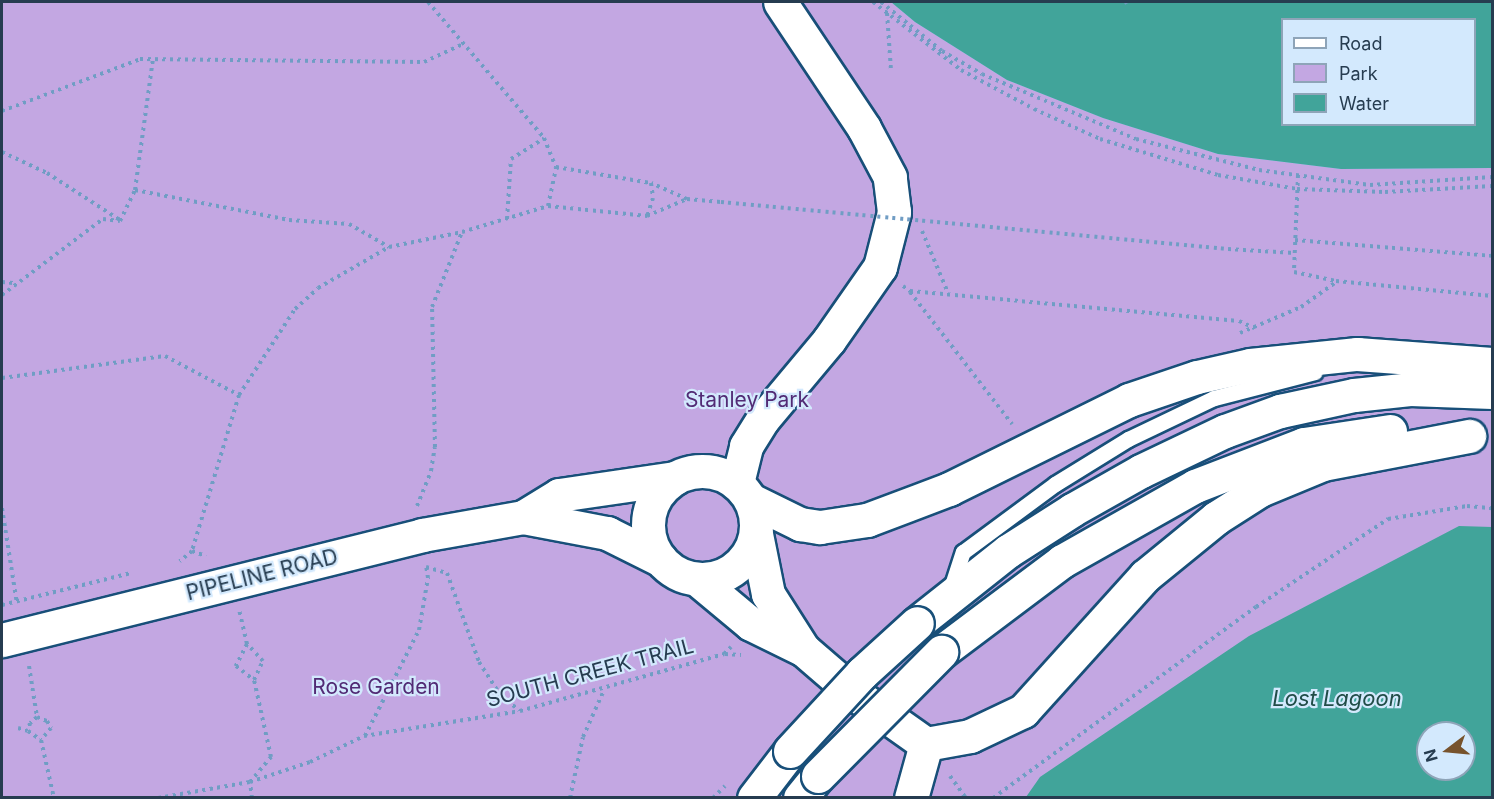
<!DOCTYPE html>
<style>
body{margin:0}
#map{position:relative;width:1494px;height:799px;overflow:hidden;background:#95ccfd;font-family:Inter,sans-serif}
div>[style]{position:absolute}
[style*='--x']{left:calc(var(--x)*1px);top:calc(var(--y)*1px);width:calc(var(--w)*1px);rotate:calc(var(--a)*1deg)}
.green>*{inset:0;background:#c3a7e2}
.water>*{inset:0;background:#41a49a}
.path>*{height:4px;margin-top:-2px;transform-origin:0;background:repeating-linear-gradient(90deg,#709dc4 0 3px,transparent 0 7.5px)}
.roads{filter:drop-shadow(2px 0 #184f79) drop-shadow(-2px 0 #184f79) drop-shadow(0 2px #184f79) drop-shadow(0 -2px #184f79)}
.lane>*{height:15px;margin:-7.5px;padding:0 7.5px;transform-origin:7.5px;border-radius:7.5px;background:#fff}
.secondary>*{height:33px;margin:-16.5px;padding:0 16.5px;transform-origin:16.5px;border-radius:16.5px;background:#fff}
.secondary>.ring{margin:-16.5px;padding:0;box-sizing:content-box;background:none;border:33px solid #fff;border-radius:50%}
.highway>*{height:33px;margin:-16.5px;padding:0 16.5px;transform-origin:16.5px;border-radius:16.5px;background:#fff}
.path-bridge>*{height:4px;margin-top:-2px;transform-origin:0;background:repeating-linear-gradient(90deg,#709dc4 0 3px,transparent 0 7.5px)}
.bridges{filter:drop-shadow(2px 0 #184f79) drop-shadow(-2px 0 #184f79) drop-shadow(0 2px #184f79) drop-shadow(0 -2px #184f79)}
.highway-bridge>*{height:33px;margin:-16.5px;padding:0 16.5px;transform-origin:16.5px;border-radius:16.5px;background:#fff}
span{translate:-50% -50%;white-space:nowrap;text-align:center;line-height:1.15;-webkit-text-stroke:4.5px #d3e9fd;paint-order:stroke}
.park-label{font-size:21px;color:#522b75}
.street-label{font-size:21px;color:#263c50}
.water-label{font-size:22px;color:#214d48;font-style:italic}
.frame{position:absolute;inset:0;border:3px solid #263c50;pointer-events:none}
.legend{position:absolute;left:1281px;top:18px;width:195px;height:108px;box-sizing:border-box;background:#d3e9fd;border:2px solid #8ea4b8;margin:0;padding:8px 10px;list-style:none;font-size:18px;color:#263c50}
.legend li{display:flex;align-items:center;gap:12px;height:30px}
.legend b{width:30px;border:2px solid #8ea4b8}
.north{position:absolute;left:1416px;top:721px;width:60px;height:60px;box-sizing:border-box;background:#d3e9fd;border:2px solid #8ea4b8;border-radius:50%;rotate:254deg;font-size:16px;font-weight:700;line-height:24px;text-align:center;color:#263c50}
.north::after{content:'';display:block;margin:auto;width:21px;height:27px;background:#77532d;clip-path:polygon(50% 0,100% 100%,50% 72%,0 100%)}
</style>
<div id="map">
<div class="green">
<div style="clip-path:polygon(evenodd,2px 2px,891px 2px,915px 22px,1007px 80px,1103px 118px,1218px 154px,1341px 169px,1492px 168px,1492px 797px,2px 798px,2px 2px,1428px 733px,1464px 733px,1464px 769px,1428px 769px,1428px 733px)"></div>
</div>
<div class="water">
<div style="clip-path:polygon(evenodd,891px 2px,1492px 2px,1492px 168px,1341px 169px,1218px 154px,1103px 118px,1007px 80px,915px 22px,891px 2px,1282px 20px,1474px 20px,1474px 124px,1282px 124px,1282px 20px)"></div>
<div style="clip-path:polygon(evenodd,1459px 526px,1492px 527px,1492px 797px,1026px 797px,1040px 777px,1249px 636px,1459px 526px,1428px 733px,1464px 733px,1464px 769px,1428px 769px,1428px 733px)"></div>
</div>
<div class="path">
<div style="--x:428;--y:2;--w:179;--a:49.5"></div>
<div style="--x:544;--y:138;--w:31;--a:68"></div>
<div style="--x:873;--y:2;--w:111;--a:37.7"></div>
<div style="--x:961;--y:70;--w:83;--a:28.1"></div>
<div style="--x:1034;--y:109;--w:72;--a:24.4"></div>
<div style="--x:1100;--y:139;--w:123;--a:17"></div>
<div style="--x:1218;--y:175;--w:80;--a:10"></div>
<div style="--x:1297;--y:189;--w:88;--a:2"></div>
<div style="--x:1385;--y:192;--w:107;--a:-3.2"></div>
<div style="--x:881;--y:2;--w:78;--a:38.8"></div>
<div style="--x:942;--y:51;--w:46;--a:29.9"></div>
<div style="--x:982;--y:74;--w:167;--a:22.9"></div>
<div style="--x:1136;--y:139;--w:127;--a:14.1"></div>
<div style="--x:1259;--y:170;--w:112;--a:7.7"></div>
<div style="--x:1370;--y:185;--w:122;--a:-3.8"></div>
<div style="--x:1126;--y:2;--w:2;--a:63"></div>
<div style="--x:887;--y:13;--w:57;--a:86"></div>
<div style="--x:2;--y:111;--w:147;--a:-20.6"></div>
<div style="--x:140;--y:59;--w:284;--a:0.6"></div>
<div style="--x:424;--y:62;--w:43;--a:-24.8"></div>
<div style="--x:2;--y:152;--w:50;--a:25"></div>
<div style="--x:47;--y:173;--w:87;--a:32.8"></div>
<div style="--x:1298;--y:175;--w:97;--a:92.4"></div>
<div style="--x:1294;--y:272;--w:43;--a:12.1"></div>
<div style="--x:1336;--y:281;--w:157;--a:5.5"></div>
<div style="--x:135;--y:190;--w:132;--a:-82.2"></div>
<div style="--x:687;--y:199;--w:34;--a:5"></div>
<div style="--x:548;--y:206;--w:40;--a:-78"></div>
<div style="--x:556;--y:167;--w:96;--a:9.6"></div>
<div style="--x:507;--y:219;--w:60;--a:-86.2"></div>
<div style="--x:511;--y:159;--w:39;--a:-32"></div>
<div style="--x:922;--y:231;--w:67;--a:67.2"></div>
<div style="--x:1295;--y:240;--w:198;--a:4.6"></div>
<div style="--x:1228;--y:249;--w:66;--a:3.5"></div>
<div style="--x:2;--y:282;--w:11;--a:5"></div>
<div style="--x:903;--y:286;--w:9;--a:36"></div>
<div style="--x:910;--y:291;--w:330;--a:5.2"></div>
<div style="--x:1239;--y:321;--w:17;--a:25"></div>
<div style="--x:910;--y:292;--w:167;--a:52.3"></div>
<div style="--x:2;--y:295;--w:126;--a:-37"></div>
<div style="--x:103;--y:219;--w:17;--a:7"></div>
<div style="--x:120;--y:221;--w:34;--a:-64"></div>
<div style="--x:135;--y:190;--w:157;--a:11"></div>
<div style="--x:289;--y:220;--w:60;--a:3.8"></div>
<div style="--x:349;--y:224;--w:46;--a:29.9"></div>
<div style="--x:1240;--y:333;--w:66;--a:-23.1"></div>
<div style="--x:1301;--y:307;--w:43;--a:-35.5"></div>
<div style="--x:2;--y:378;--w:164;--a:-7.7"></div>
<div style="--x:165;--y:356;--w:84;--a:27.8"></div>
<div style="--x:239;--y:395;--w:163;--a:106.8"></div>
<div style="--x:192;--y:551;--w:16;--a:140"></div>
<div style="--x:239;--y:395;--w:103;--a:-56.9"></div>
<div style="--x:295;--y:309;--w:31;--a:-42"></div>
<div style="--x:318;--y:288;--w:82;--a:-30"></div>
<div style="--x:389;--y:247;--w:75;--a:-11.6"></div>
<div style="--x:462;--y:232;--w:90;--a:-16.8"></div>
<div style="--x:548;--y:206;--w:100;--a:5.8"></div>
<div style="--x:647;--y:216;--w:43;--a:-23"></div>
<div style="--x:687;--y:199;--w:39;--a:-156"></div>
<div style="--x:651;--y:183;--w:15;--a:82"></div>
<div style="--x:653;--y:198;--w:19;--a:108"></div>
<div style="--x:417;--y:506;--w:38;--a:-68"></div>
<div style="--x:431;--y:471;--w:24;--a:-81"></div>
<div style="--x:435;--y:447;--w:140;--a:-91.2"></div>
<div style="--x:432;--y:307;--w:81;--a:-68.2"></div>
<div style="--x:2;--y:508;--w:97;--a:81.1"></div>
<div style="--x:192;--y:551;--w:15;--a:20"></div>
<div style="--x:426;--y:567;--w:22;--a:16"></div>
<div style="--x:447;--y:573;--w:95;--a:70.2"></div>
<div style="--x:479;--y:662;--w:40;--a:57.1"></div>
<div style="--x:501;--y:696;--w:23;--a:38"></div>
<div style="--x:2;--y:605;--w:133;--a:-13.9"></div>
<div style="--x:247;--y:644;--w:25;--a:117"></div>
<div style="--x:236;--y:666;--w:23;--a:38"></div>
<div style="--x:725;--y:654;--w:16;--a:4"></div>
<div style="--x:29;--y:666;--w:52;--a:81.1"></div>
<div style="--x:37;--y:717;--w:9;--a:139"></div>
<div style="--x:30;--y:723;--w:8;--a:104"></div>
<div style="--x:28;--y:731;--w:16;--a:35"></div>
<div style="--x:41;--y:740;--w:59;--a:77.4"></div>
<div style="--x:37;--y:717;--w:11;--a:22"></div>
<div style="--x:47;--y:721;--w:8;--a:60"></div>
<div style="--x:51;--y:728;--w:16;--a:130"></div>
<div style="--x:18;--y:728;--w:10;--a:17"></div>
<div style="--x:365;--y:736;--w:119;--a:-63"></div>
<div style="--x:419;--y:630;--w:53;--a:-80.2"></div>
<div style="--x:428;--y:578;--w:13;--a:-99"></div>
<div style="--x:950;--y:776;--w:27;--a:54"></div>
<div style="--x:158;--y:798;--w:93;--a:-9.9"></div>
<div style="--x:250;--y:782;--w:33;--a:-50"></div>
<div style="--x:271;--y:757;--w:79;--a:-102.4"></div>
<div style="--x:254;--y:680;--w:21;--a:-65"></div>
<div style="--x:263;--y:661;--w:23;--a:-133"></div>
<div style="--x:247;--y:644;--w:35;--a:-103"></div>
<div style="--x:252;--y:798;--w:16;--a:-97"></div>
<div style="--x:250;--y:782;--w:63;--a:-18.4"></div>
<div style="--x:310;--y:762;--w:60;--a:-25.7"></div>
<div style="--x:364;--y:736;--w:158;--a:-9.1"></div>
<div style="--x:520;--y:711;--w:212;--a:-15.6"></div>
<div style="--x:724;--y:654;--w:10;--a:-45"></div>
<div style="--x:570;--y:798;--w:62;--a:-78"></div>
<div style="--x:583;--y:737;--w:51;--a:-65.9"></div>
<div style="--x:713;--y:798;--w:17;--a:-45"></div>
<div style="--x:993;--y:798;--w:325;--a:-36"></div>
<div style="--x:1256;--y:607;--w:159;--a:-33.7"></div>
<div style="--x:1388;--y:519;--w:80;--a:-9.3"></div>
<div style="--x:1467;--y:506;--w:25;--a:5"></div>
</div>
<div class="roads">
<div class="lane">
<div style="--x:951;--y:588;--w:38;--a:-72"></div>
<div style="--x:963;--y:552;--w:114;--a:-36.5"></div>
<div style="--x:1055;--y:484;--w:86;--a:-31.7"></div>
<div style="--x:1128;--y:439;--w:95;--a:-25.5"></div>
<div style="--x:1214;--y:398;--w:104;--a:-14.4"></div>
</div>
<div class="secondary">
<div class="ring" style="left:648px;top:471px;width:75px;height:75px"></div>
<div style="--x:737;--y:483;--w:38;--a:-76"></div>
<div style="--x:746;--y:446;--w:32;--a:-58"></div>
<div style="--x:763;--y:419;--w:103;--a:-50.1"></div>
<div style="--x:829;--y:340;--w:89;--a:-55.1"></div>
<div style="--x:880;--y:267;--w:57;--a:-75.7"></div>
<div style="--x:894;--y:212;--w:35;--a:-97"></div>
<div style="--x:890;--y:177;--w:55;--a:-118"></div>
<div style="--x:864;--y:128;--w:151;--a:-123.7"></div>
<div style="--x:523;--y:517;--w:86;--a:10.8"></div>
<div style="--x:607;--y:533;--w:60;--a:26.6"></div>
<div style="--x:756;--y:534;--w:61;--a:78.7"></div>
<div style="--x:768;--y:594;--w:65;--a:57.5"></div>
<div style="--x:697;--y:579;--w:70;--a:39.8"></div>
<div style="--x:751;--y:624;--w:59;--a:26.1"></div>
<div style="--x:804;--y:650;--w:67;--a:40.8"></div>
<div style="--x:855;--y:694;--w:87;--a:35.2"></div>
<div style="--x:926;--y:744;--w:56;--a:105.5"></div>
<div style="--x:2;--y:640;--w:433;--a:-14"></div>
<div style="--x:422;--y:535;--w:103;--a:-10.1"></div>
<div style="--x:523;--y:517;--w:42;--a:-31.4"></div>
<div style="--x:559;--y:495;--w:117;--a:-8.3"></div>
</div>
<div class="highway">
<div style="--x:751;--y:500;--w:55;--a:26.1"></div>
<div style="--x:800;--y:524;--w:20;--a:9"></div>
<div style="--x:820;--y:527;--w:48;--a:-8.5"></div>
<div style="--x:867;--y:520;--w:88;--a:-20.7"></div>
<div style="--x:949;--y:489;--w:201;--a:-26.3"></div>
<div style="--x:1129;--y:400;--w:72;--a:-18.7"></div>
<div style="--x:1197;--y:377;--w:54;--a:-12.8"></div>
<div style="--x:1250;--y:365;--w:108;--a:-5.9"></div>
<div style="--x:1357;--y:354;--w:135;--a:4.2"></div>
<div style="--x:917;--y:623;--w:116;--a:-38.4"></div>
<div style="--x:1008;--y:551;--w:76;--a:-32.6"></div>
<div style="--x:1072;--y:510;--w:79;--a:-29.5"></div>
<div style="--x:1141;--y:471;--w:93;--a:-25.5"></div>
<div style="--x:1225;--y:431;--w:59;--a:-20"></div>
<div style="--x:1280;--y:411;--w:76;--a:-12.2"></div>
<div style="--x:1354;--y:395;--w:56;--a:-6.1"></div>
<div style="--x:1410;--y:389;--w:82;--a:2.1"></div>
<div style="--x:941;--y:652;--w:151;--a:-36.9"></div>
<div style="--x:1062;--y:561;--w:153;--a:-29.4"></div>
<div style="--x:1195;--y:486;--w:117;--a:-21.1"></div>
<div style="--x:1304;--y:444;--w:87;--a:-8.6"></div>
<div style="--x:926;--y:744;--w:45;--a:-10.3"></div>
<div style="--x:970;--y:736;--w:59;--a:-25.3"></div>
<div style="--x:1023;--y:711;--w:182;--a:-47.9"></div>
<div style="--x:1145;--y:576;--w:92;--a:-39.2"></div>
<div style="--x:1216;--y:518;--w:52;--a:-32.5"></div>
<div style="--x:1260;--y:490;--w:68;--a:-22.4"></div>
<div style="--x:1323;--y:464;--w:149;--a:-10.9"></div>
<div style="--x:754;--y:798;--w:59;--a:-52.5"></div>
<div style="--x:800;--y:798;--w:28;--a:-51"></div>
</div>
</div>
<div class="path-bridge">
<div style="--x:721;--y:202;--w:509;--a:5.3"></div>
</div>
<div class="bridges">
<div class="highway-bridge">
<div style="--x:790;--y:751;--w:106;--a:-47.3"></div>
<div style="--x:862;--y:673;--w:74;--a:-42.3"></div>
<div style="--x:818;--y:776;--w:175;--a:-45.2"></div>
</div>
</div>
<div class="park-label">
<span style="left:747px;top:400px">Stanley Park</span>
<span style="left:376px;top:687px">Rose Garden</span>
</div>
<div class="street-label">
<span style="left:262px;top:575px;rotate:-14deg">PIPELINE ROAD</span>
<span style="left:590px;top:673px;rotate:-15deg">SOUTH CREEK TRAIL</span>
</div>
<div class="water-label">
<span style="left:1337px;top:699px">Lost Lagoon</span>
</div>
<div class="frame"></div>
<ul class="legend">
<li><b style="height:8px;background:#fff"></b>Road</li>
<li><b style="height:16px;background:#c3a7e2"></b>Park</li>
<li><b style="height:16px;background:#41a49a"></b>Water</li>
</ul>
<div class="north">N</div>
</div>
